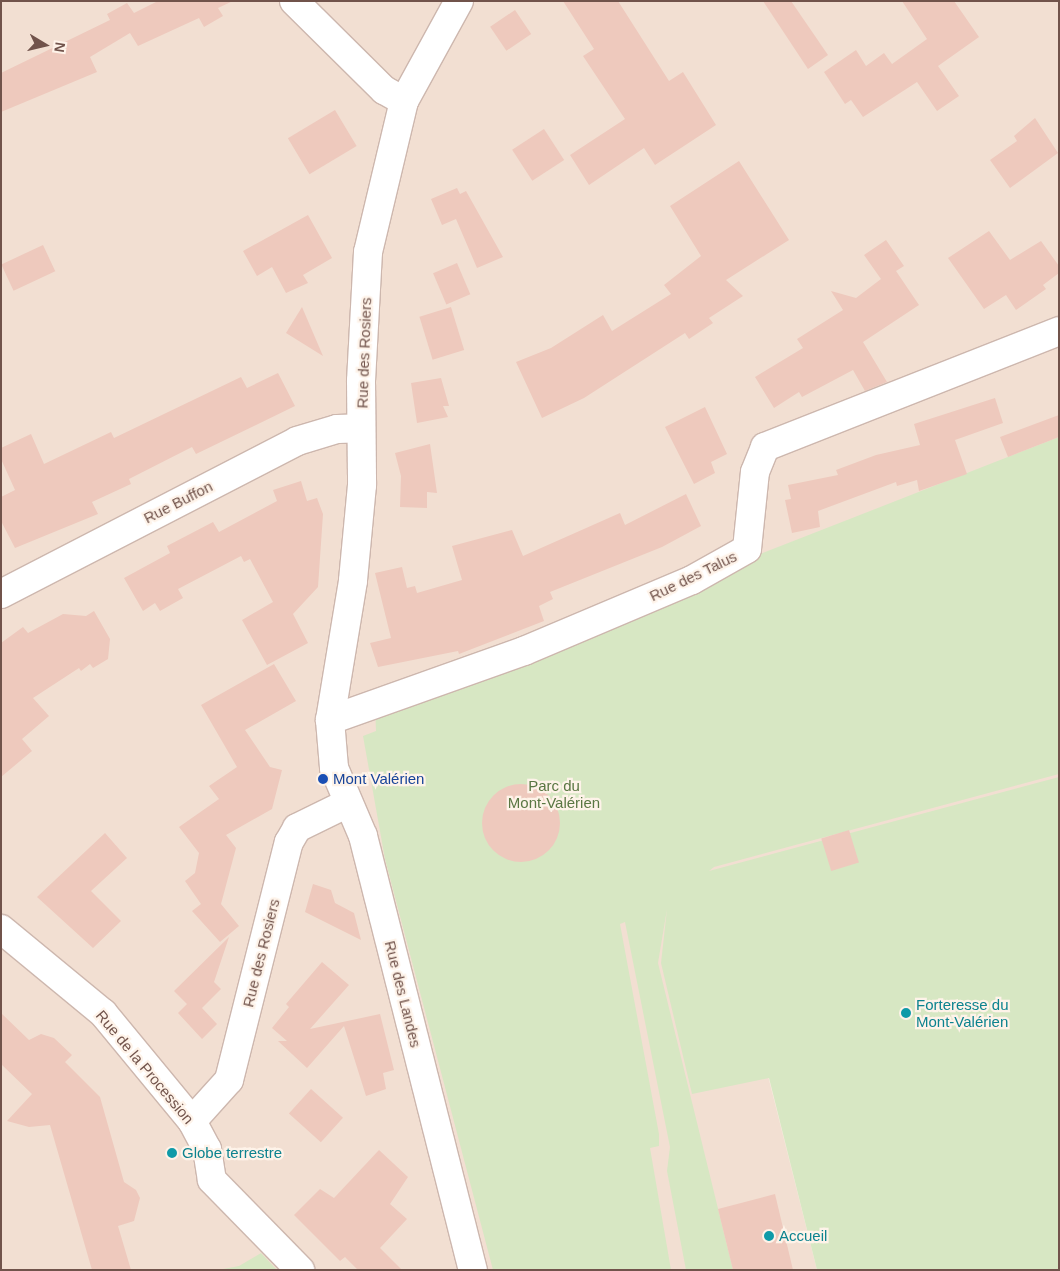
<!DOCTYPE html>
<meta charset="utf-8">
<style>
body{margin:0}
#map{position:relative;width:1060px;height:1271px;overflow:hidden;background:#fbeee4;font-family:Arial,sans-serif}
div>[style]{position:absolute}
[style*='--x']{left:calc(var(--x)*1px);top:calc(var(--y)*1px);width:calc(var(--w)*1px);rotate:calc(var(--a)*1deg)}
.residential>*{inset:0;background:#f2dfd2}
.green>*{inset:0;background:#d7e7c3}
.building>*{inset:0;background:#eec9bd;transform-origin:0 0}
.round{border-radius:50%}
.roads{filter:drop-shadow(1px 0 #cdb7ae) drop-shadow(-1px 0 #cdb7ae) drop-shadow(0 1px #cdb7ae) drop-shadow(0 -1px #cdb7ae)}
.minor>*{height:28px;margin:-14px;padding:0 14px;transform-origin:14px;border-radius:14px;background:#fff}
.dots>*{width:14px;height:14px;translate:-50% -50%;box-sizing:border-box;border:2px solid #fef3e9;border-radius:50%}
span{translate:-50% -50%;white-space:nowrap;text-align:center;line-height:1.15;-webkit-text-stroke:4.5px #fef3e9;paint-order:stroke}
.street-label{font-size:15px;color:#71534b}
.transit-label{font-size:15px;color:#164399}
.left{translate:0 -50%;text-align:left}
.park-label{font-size:15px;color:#5a7743}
.culture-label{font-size:15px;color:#0d838f}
.frame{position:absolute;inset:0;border:2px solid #71534b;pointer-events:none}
.north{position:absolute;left:20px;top:20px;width:50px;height:50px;-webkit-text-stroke:4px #fef3e9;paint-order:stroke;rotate:99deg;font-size:14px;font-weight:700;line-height:20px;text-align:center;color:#71534b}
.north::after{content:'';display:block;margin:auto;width:18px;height:22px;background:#71534b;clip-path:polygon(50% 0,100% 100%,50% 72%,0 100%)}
</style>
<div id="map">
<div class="residential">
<div style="clip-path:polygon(1px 1px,1059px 1px,1059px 860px,736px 949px,817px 1270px,1px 1270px)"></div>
</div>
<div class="green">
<div style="clip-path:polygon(1059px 437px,1059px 774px,714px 867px,709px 871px,1059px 777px,1059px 1270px,817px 1270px,769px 1078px,692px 1094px,661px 963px,667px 909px,658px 963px,733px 1270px,686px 1270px,667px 1171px,670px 1147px,625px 922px,620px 924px,659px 1134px,659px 1146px,650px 1148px,671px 1270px,493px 1270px,385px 859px,363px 736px,376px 731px,375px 705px)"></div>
<div style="clip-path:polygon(261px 1253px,277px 1270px,218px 1270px,239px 1266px)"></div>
</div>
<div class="building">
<div style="clip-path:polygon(158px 1px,233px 1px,218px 8px,223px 16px,204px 27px,199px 18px,138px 46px,130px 33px,90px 57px,97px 72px,1px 112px,1px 73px,110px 20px,107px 14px,127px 3px,134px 13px)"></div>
<div style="clip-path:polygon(563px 1px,618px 1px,669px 81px,683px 72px,716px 125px,655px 165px,644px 148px,589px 185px,570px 155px,625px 119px,583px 56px,594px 49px)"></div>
<div style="clip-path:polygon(763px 1px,791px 1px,828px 55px,808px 69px)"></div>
<div style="clip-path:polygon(902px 1px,954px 1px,979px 37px,938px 66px,959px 96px,937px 111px,917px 82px,863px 117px,851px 100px,845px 104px,824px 72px,856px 50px,866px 66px,884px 53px,892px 64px,927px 39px)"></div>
<div style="left:515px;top:10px;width:29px;height:30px;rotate:56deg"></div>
<div style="left:335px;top:110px;width:42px;height:55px;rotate:59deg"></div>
<div style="clip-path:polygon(1035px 118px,1058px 153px,1010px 188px,990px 160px,1017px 141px,1014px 136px)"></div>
<div style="left:544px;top:129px;width:37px;height:38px;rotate:57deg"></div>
<div style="clip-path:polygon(739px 161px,789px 240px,726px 280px,743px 296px,709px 318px,713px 323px,689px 339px,685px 333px,584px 398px,542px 418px,516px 362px,551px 348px,603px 315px,612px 331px,671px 294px,664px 285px,701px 256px,670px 206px)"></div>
<div style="clip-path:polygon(457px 188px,460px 194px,466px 191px,503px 257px,477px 268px,456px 219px,442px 225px,431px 199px)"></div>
<div style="clip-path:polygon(308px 215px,332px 258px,303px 275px,308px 283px,286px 293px,272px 267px,257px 276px,243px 251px)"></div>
<div style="clip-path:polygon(989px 231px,1010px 260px,1041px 241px,1059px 266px,1059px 273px,1043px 285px,1046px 289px,1016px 310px,1006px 295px,984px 309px,948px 258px)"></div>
<div style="clip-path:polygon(886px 240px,904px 266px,896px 271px,919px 305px,863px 342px,887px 382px,865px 391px,853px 370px,802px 397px,799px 392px,774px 408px,755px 377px,803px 348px,797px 339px,843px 310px,831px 291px,856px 298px,881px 279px,864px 255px)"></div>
<div style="left:43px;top:245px;width:29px;height:46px;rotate:65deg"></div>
<div style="left:457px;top:263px;width:34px;height:26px;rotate:67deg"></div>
<div style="clip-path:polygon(302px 307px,323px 356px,286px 333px)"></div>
<div style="left:451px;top:307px;width:45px;height:33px;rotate:73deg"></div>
<div style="clip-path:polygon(278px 373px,295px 406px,196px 454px,192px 447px,129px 479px,131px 484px,92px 502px,98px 514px,15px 548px,1px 521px,1px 497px,15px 490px,1px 459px,1px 448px,31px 434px,44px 464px,111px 432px,114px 438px,241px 377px,247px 388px)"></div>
<div style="clip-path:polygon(441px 378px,449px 406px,443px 406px,448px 417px,417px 423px,411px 383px)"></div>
<div style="clip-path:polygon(995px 398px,1003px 423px,955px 440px,967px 474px,919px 491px,917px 480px,897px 486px,896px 482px,818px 511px,820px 527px,792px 533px,785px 500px,791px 499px,788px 485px,838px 475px,836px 470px,876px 455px,920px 445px,914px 424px)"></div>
<div style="clip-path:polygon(705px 407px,727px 454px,711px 462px,715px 473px,694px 484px,665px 427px)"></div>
<div style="clip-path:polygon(1059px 415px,1059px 437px,1008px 457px,1000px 437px)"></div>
<div style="clip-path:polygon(430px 444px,437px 493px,427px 492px,427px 508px,400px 507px,401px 476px,395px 453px)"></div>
<div style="clip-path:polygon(301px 481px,307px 501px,317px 498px,323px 514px,318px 587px,293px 614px,308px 643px,267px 665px,242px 620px,273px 602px,250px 559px,244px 562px,241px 556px,178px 589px,183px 598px,160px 611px,155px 603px,143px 611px,124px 578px,170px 553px,167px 546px,213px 522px,219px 532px,277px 501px,273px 490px)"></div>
<div style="clip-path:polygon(686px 494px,701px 526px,662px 547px,550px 592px,553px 599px,539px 606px,544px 621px,459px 654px,458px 651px,378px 667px,370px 643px,391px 638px,375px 573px,402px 567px,407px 588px,415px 586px,417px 593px,462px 580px,452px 546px,512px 530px,523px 556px,620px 513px,625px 525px)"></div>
<div style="clip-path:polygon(94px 611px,110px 639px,108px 659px,93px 668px,90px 664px,81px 671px,79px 668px,33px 698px,49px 716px,22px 739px,32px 751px,1px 777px,1px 643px,23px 627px,28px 633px,63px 614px,86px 616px)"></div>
<div style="clip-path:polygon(274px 664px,296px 701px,245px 730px,270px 767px,282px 770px,272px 809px,226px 835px,236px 848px,221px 904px,239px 926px,220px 942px,192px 911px,201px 904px,185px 881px,195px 873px,199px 853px,179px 827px,219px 799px,209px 786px,237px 767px,201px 705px)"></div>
<div class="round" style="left:482px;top:784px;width:78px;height:78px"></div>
<div style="left:849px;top:830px;width:34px;height:29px;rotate:73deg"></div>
<div style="clip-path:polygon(105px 833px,127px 858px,91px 891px,121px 921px,93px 948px,37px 897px)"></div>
<div style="clip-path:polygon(313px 884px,331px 890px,335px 903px,354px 913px,361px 940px,305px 912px)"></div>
<div style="clip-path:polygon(229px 937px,214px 982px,221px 989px,202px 1008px,217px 1024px,202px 1039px,178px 1013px,187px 1004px,174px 991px)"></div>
<div style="clip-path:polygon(322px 962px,349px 985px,310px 1029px,380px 1014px,394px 1070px,383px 1073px,386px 1089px,366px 1096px,344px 1026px,307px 1068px,278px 1041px,287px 1041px,272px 1028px,289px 1007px,286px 1004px)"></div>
<div style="clip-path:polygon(1px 1013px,29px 1040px,41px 1034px,54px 1038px,72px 1055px,65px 1062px,100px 1097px,124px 1182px,136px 1190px,140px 1198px,134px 1221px,118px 1226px,131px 1270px,92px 1270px,50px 1125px,29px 1127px,7px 1121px,32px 1094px,1px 1064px)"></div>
<div style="left:311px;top:1089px;width:43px;height:33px;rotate:42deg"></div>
<div style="clip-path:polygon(379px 1150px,408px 1177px,390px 1204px,407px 1219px,380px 1248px,402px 1270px,358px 1270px,345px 1257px,340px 1261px,294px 1215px,320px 1189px,334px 1198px)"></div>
<div style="clip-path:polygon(775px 1194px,793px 1270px,733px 1270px,718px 1209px)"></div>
</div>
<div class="roads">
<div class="minor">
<div style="--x:294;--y:1;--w:127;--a:44.7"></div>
<div style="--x:384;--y:90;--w:23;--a:29"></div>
<div style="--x:459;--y:1;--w:114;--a:118.8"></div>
<div style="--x:404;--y:101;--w:155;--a:103.4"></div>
<div style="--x:368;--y:252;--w:129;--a:93.1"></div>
<div style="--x:361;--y:381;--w:104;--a:89.4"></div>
<div style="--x:362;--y:485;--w:96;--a:95.4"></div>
<div style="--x:353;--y:581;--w:141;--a:99.4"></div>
<div style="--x:330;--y:720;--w:48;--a:85.2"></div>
<div style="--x:334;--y:768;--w:74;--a:66.9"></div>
<div style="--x:363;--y:836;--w:448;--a:75.8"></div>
<div style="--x:1;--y:594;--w:333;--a:-27.3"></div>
<div style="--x:297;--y:441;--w:42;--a:-16.7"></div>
<div style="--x:337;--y:429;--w:24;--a:-2"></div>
<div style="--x:330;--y:720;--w:206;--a:-19.6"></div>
<div style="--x:524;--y:651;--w:182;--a:-22.9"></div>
<div style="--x:692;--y:580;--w:63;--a:-29.4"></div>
<div style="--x:747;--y:549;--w:77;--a:-84.1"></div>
<div style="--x:755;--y:472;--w:27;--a:-68"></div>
<div style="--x:765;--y:447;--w:316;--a:-21.5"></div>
<div style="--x:1;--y:929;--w:132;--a:39.5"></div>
<div style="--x:103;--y:1013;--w:140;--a:50.5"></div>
<div style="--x:192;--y:1121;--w:32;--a:62"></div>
<div style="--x:207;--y:1149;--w:31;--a:81"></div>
<div style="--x:212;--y:1180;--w:126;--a:45.6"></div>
<div style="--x:192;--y:1121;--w:55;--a:-47.9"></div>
<div style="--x:229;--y:1080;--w:245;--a:-75.9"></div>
<div style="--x:289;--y:842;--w:16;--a:-60"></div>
<div style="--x:297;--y:828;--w:55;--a:-26.1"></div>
</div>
</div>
<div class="dots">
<div style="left:323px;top:779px;background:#1a4fb4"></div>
<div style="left:906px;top:1013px;background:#0f9aa8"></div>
<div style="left:172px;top:1153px;background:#0f9aa8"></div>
<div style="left:769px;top:1236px;background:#0f9aa8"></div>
</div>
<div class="street-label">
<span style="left:364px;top:353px;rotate:-88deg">Rue des Rosiers</span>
<span style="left:178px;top:502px;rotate:-27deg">Rue Buffon</span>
<span style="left:693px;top:576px;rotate:-26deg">Rue des Talus</span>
<span style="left:261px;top:953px;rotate:-76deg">Rue des Rosiers</span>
<span style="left:403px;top:994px;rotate:76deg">Rue des Landes</span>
<span style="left:145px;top:1067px;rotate:50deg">Rue de la Procession</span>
</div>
<div class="transit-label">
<span class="left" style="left:333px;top:779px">Mont Valérien</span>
</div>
<div class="park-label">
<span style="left:554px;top:794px">Parc du<br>Mont-Valérien</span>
</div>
<div class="culture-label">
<span class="left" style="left:916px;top:1013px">Forteresse du<br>Mont-Valérien</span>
<span class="left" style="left:182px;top:1153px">Globe terrestre</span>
<span class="left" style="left:779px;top:1236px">Accueil</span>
</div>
<div class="frame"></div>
<div class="north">N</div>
</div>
